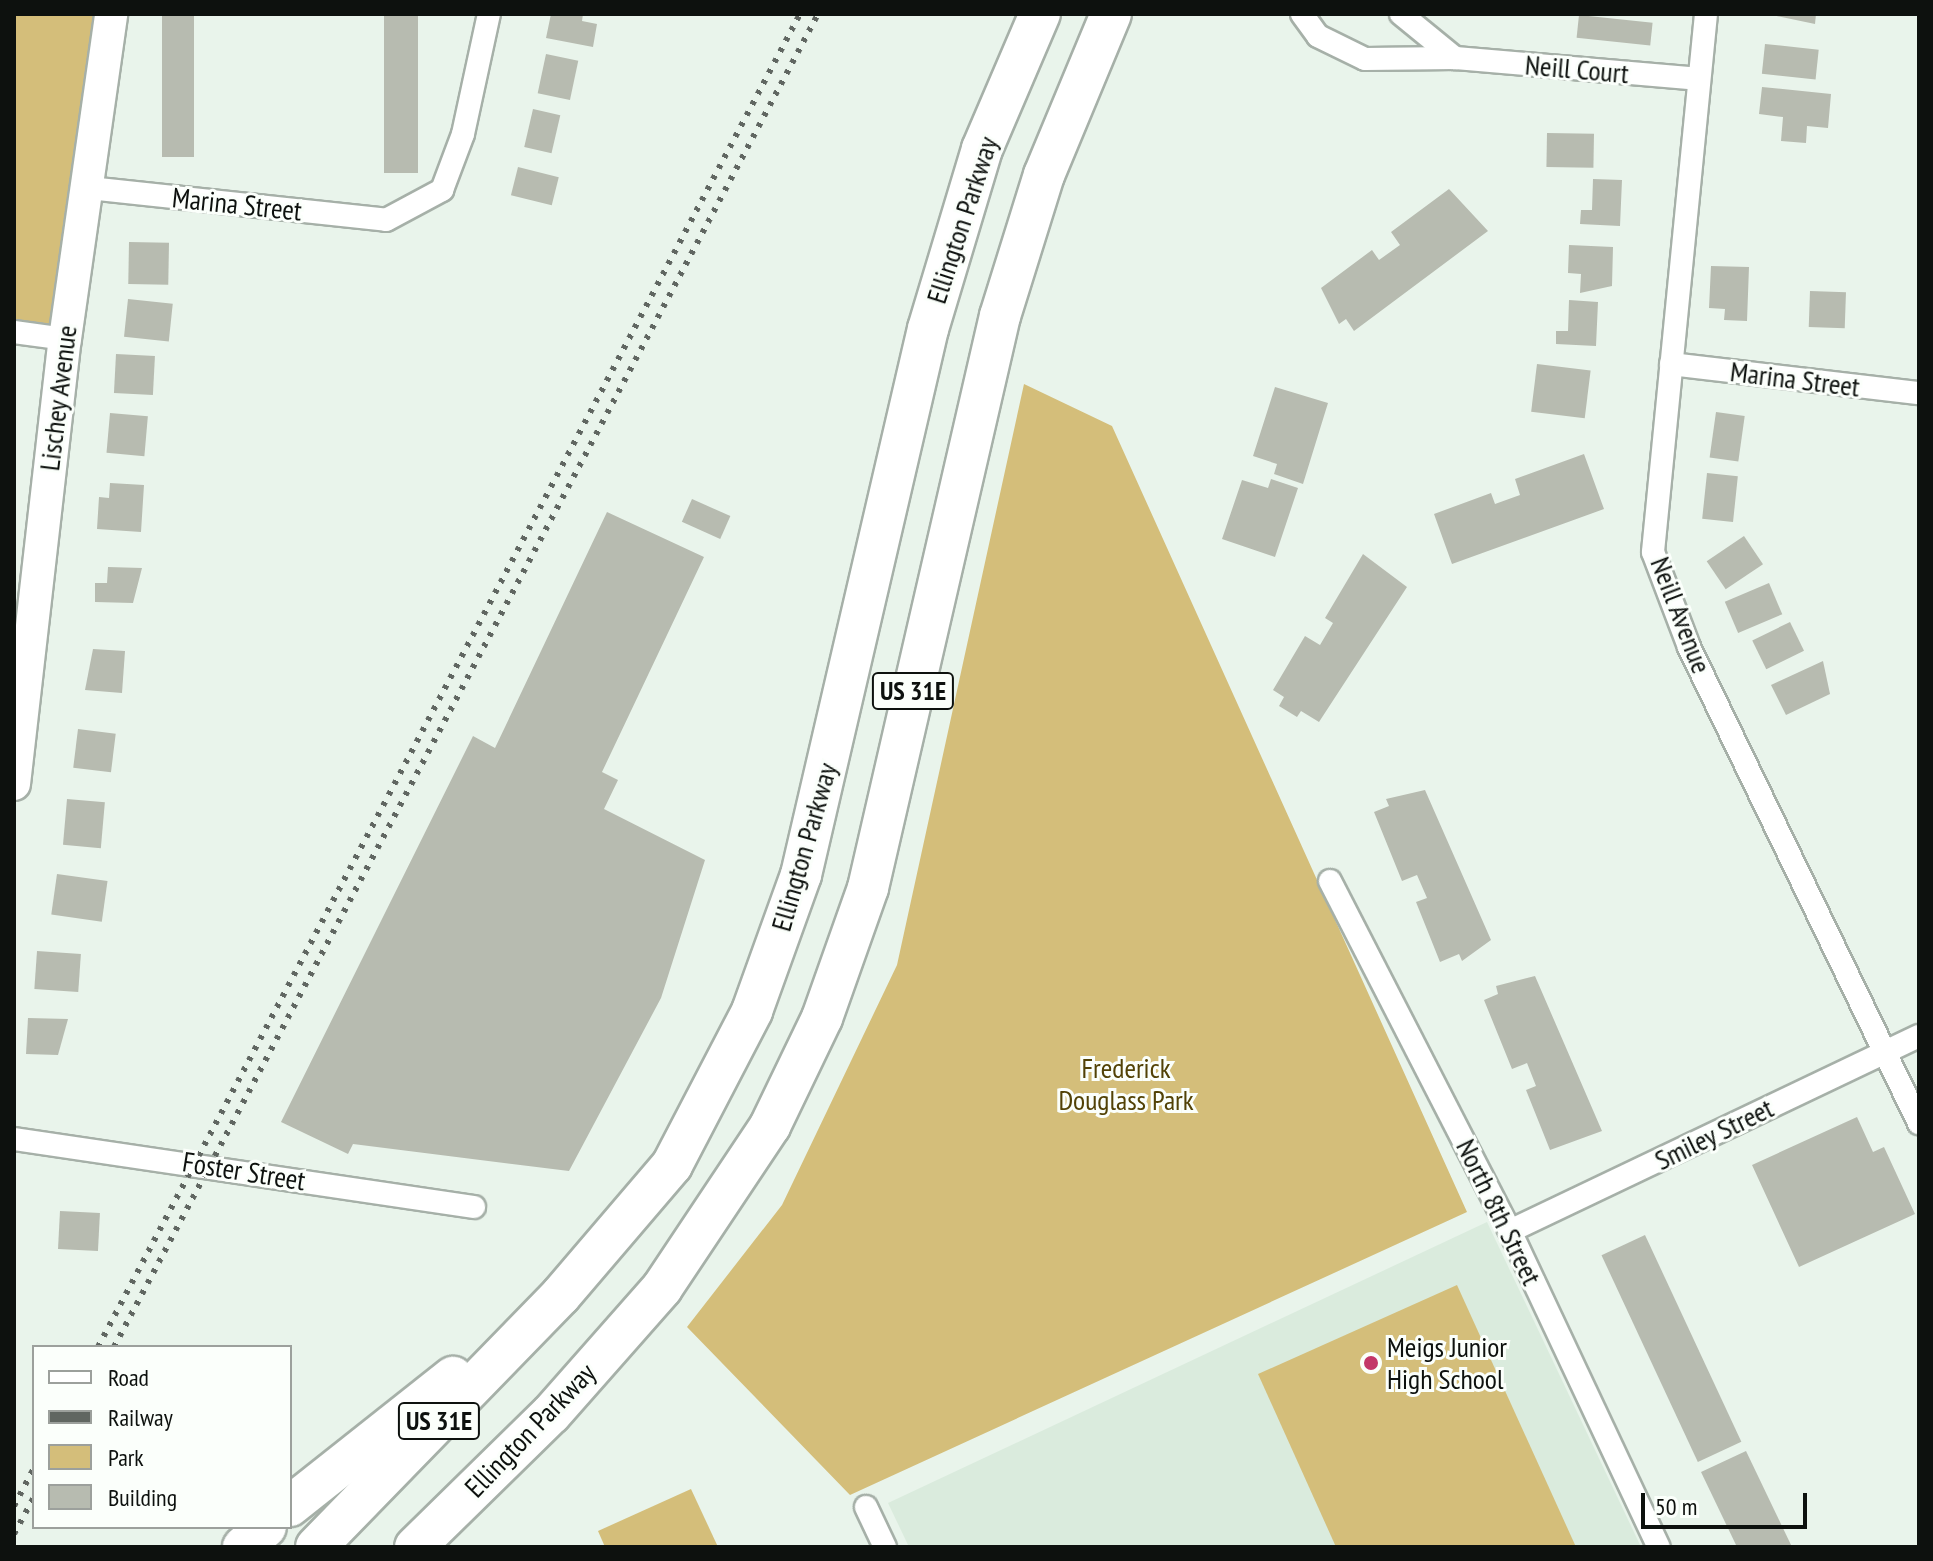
<!DOCTYPE html>
<style>
body{margin:0}
#map{position:relative;width:1933px;height:1561px;overflow:hidden;background:#e9f4eb;font-family:"PT Sans Narrow",sans-serif}
div>[style]{position:absolute}
[style*='--x']{left:calc(var(--x)*1px);top:calc(var(--y)*1px);width:calc(var(--w)*1px);rotate:calc(var(--a)*1deg)}
.built>*{inset:0;background:#daebdd}
.green>*{inset:0;background:#d4be7a}
.building>*{inset:0;background:#b7bbb0;transform-origin:0 0}
.roads{filter:drop-shadow(2px 0 #a6b0a8) drop-shadow(-2px 0 #a6b0a8) drop-shadow(0 2px #a6b0a8) drop-shadow(0 -2px #a6b0a8)}
.street>*{height:22px;margin:-11px;padding:0 11px;transform-origin:11px;border-radius:11px;background:#fff}
.secondary>*{height:32px;margin:-16px;padding:0 16px;transform-origin:16px;border-radius:16px;background:#fff}
.highway>*{height:40px;margin:-20px;padding:0 20px;transform-origin:20px;border-radius:20px;background:#fff}
.rail>*{height:6px;margin-top:-3px;transform-origin:0;background:repeating-linear-gradient(90deg,#606661 0 4px,transparent 0 12px)}
.dots>*{width:22px;height:22px;translate:-50% -50%;box-sizing:border-box;border:4px solid #fbfffb;border-radius:50%}
span{translate:-50% -50%;white-space:nowrap;text-align:center;line-height:1.15;-webkit-text-stroke:6px #fbfffb;paint-order:stroke}
.shield-label span{padding:2px 6px;background:#fbfffb;border:2px solid;border-radius:6px;-webkit-text-stroke-width:0}
.shield-label{font-size:26px;color:#0d110e;font-weight:700}
.street-label{font-size:28px;color:#0d110e}
.park-label{font-size:28px;color:#524206}
.poi-label{font-size:28px;color:#0d110e}
.left{translate:0 -50%;text-align:left}
.frame{position:absolute;inset:0;border:16px solid #0d110e;pointer-events:none}
.legend{position:absolute;left:32px;top:1345px;width:260px;height:184px;box-sizing:border-box;background:#fbfffb;border:2px solid #9ca09c;margin:0;padding:10px 14px;list-style:none;font-size:24px;color:#0d110e}
.legend li{display:flex;align-items:center;gap:16px;height:40px}
.legend b{width:40px;border:2px solid #9ca09c}
.scale{position:absolute;left:1641px;top:1493px;width:166px;height:36px;box-sizing:border-box;border:4px solid #0d110e;border-top:0;padding-left:10px;font-size:24px;line-height:28px;white-space:nowrap;color:#0d110e;-webkit-text-stroke:6px #fbfffb;paint-order:stroke}
</style>
<div id="map">
<div class="built">
<div style="clip-path:polygon(1487px 1222px,1641px 1547px,909px 1547px,888px 1503px)"></div>
</div>
<div class="green">
<div style="clip-path:polygon(14px 14px,109px 14px,65px 339px,14px 332px)"></div>
<div style="clip-path:polygon(1024px 384px,1112px 426px,1467px 1212px,850px 1495px,687px 1327px,782px 1205px,897px 965px)"></div>
<div style="clip-path:polygon(1457px 1285px,1576px 1547px,1336px 1547px,1258px 1374px)"></div>
<div style="clip-path:polygon(691px 1489px,718px 1547px,605px 1547px,598px 1531px)"></div>
</div>
<div class="building">
<div style="left:162px;top:14px;width:32px;height:143px"></div>
<div style="left:384px;top:14px;width:34px;height:159px"></div>
<div style="clip-path:polygon(551px 14px,583px 14px,582px 21px,597px 24px,593px 47px,546px 38px)"></div>
<div style="clip-path:polygon(1767px 14px,1816px 14px,1815px 24px)"></div>
<div style="left:1579px;top:15px;width:74px;height:23px;rotate:6deg"></div>
<div style="left:1765px;top:44px;width:54px;height:30px;rotate:6deg"></div>
<div style="left:546px;top:54px;width:33px;height:40px;rotate:12deg"></div>
<div style="clip-path:polygon(1762px 87px,1831px 94px,1828px 128px,1807px 126px,1806px 143px,1781px 141px,1783px 117px,1759px 114px)"></div>
<div style="left:533px;top:109px;width:28px;height:39px;rotate:13deg"></div>
<div style="left:1547px;top:133px;width:47px;height:34px;rotate:1deg"></div>
<div style="left:518px;top:167px;width:42px;height:29px;rotate:14deg"></div>
<div style="clip-path:polygon(1593px 179px,1622px 180px,1620px 226px,1580px 224px,1581px 210px,1592px 210px)"></div>
<div style="clip-path:polygon(1449px 189px,1488px 231px,1354px 331px,1346px 319px,1339px 324px,1321px 288px,1372px 250px,1379px 260px,1400px 245px,1391px 232px)"></div>
<div style="left:129px;top:242px;width:40px;height:42px;rotate:1deg"></div>
<div style="clip-path:polygon(1569px 245px,1613px 247px,1612px 286px,1580px 293px,1581px 274px,1568px 273px)"></div>
<div style="clip-path:polygon(1711px 266px,1749px 267px,1747px 321px,1724px 320px,1725px 309px,1709px 308px)"></div>
<div style="left:1810px;top:291px;width:36px;height:36px;rotate:2deg"></div>
<div style="left:128px;top:299px;width:45px;height:38px;rotate:6deg"></div>
<div style="clip-path:polygon(1569px 300px,1598px 302px,1596px 346px,1556px 344px,1556px 331px,1568px 331px)"></div>
<div style="left:116px;top:354px;width:39px;height:39px;rotate:3deg"></div>
<div style="left:1537px;top:364px;width:54px;height:48px;rotate:7deg"></div>
<div style="clip-path:polygon(1275px 387px,1328px 403px,1303px 484px,1274px 474px,1277px 464px,1253px 456px)"></div>
<div style="left:1716px;top:412px;width:29px;height:46px;rotate:8deg"></div>
<div style="left:110px;top:413px;width:38px;height:40px;rotate:5deg"></div>
<div style="clip-path:polygon(1584px 454px,1604px 509px,1452px 564px,1434px 514px,1491px 493px,1495px 504px,1520px 495px,1515px 479px)"></div>
<div style="left:1707px;top:473px;width:31px;height:46px;rotate:6deg"></div>
<div style="clip-path:polygon(1271px 479px,1298px 488px,1275px 557px,1222px 539px,1242px 480px,1268px 488px)"></div>
<div style="clip-path:polygon(110px 483px,144px 485px,141px 532px,97px 529px,99px 497px,109px 498px)"></div>
<div style="left:692px;top:499px;width:42px;height:25px;rotate:24deg"></div>
<div style="clip-path:polygon(607px 512px,704px 557px,602px 772px,618px 780px,604px 809px,705px 860px,661px 998px,569px 1171px,353px 1144px,348px 1154px,281px 1122px,473px 736px,495px 748px)"></div>
<div style="left:1744px;top:536px;width:34px;height:45px;rotate:56deg"></div>
<div style="clip-path:polygon(1363px 554px,1407px 587px,1319px 722px,1301px 711px,1297px 717px,1279px 706px,1284px 697px,1273px 690px,1305px 636px,1320px 645px,1333px 623px,1325px 618px)"></div>
<div style="clip-path:polygon(108px 567px,142px 568px,133px 603px,95px 602px,95px 583px,107px 583px)"></div>
<div style="left:1769px;top:583px;width:34px;height:48px;rotate:67deg"></div>
<div style="left:1790px;top:622px;width:32px;height:42px;rotate:64deg"></div>
<div style="clip-path:polygon(93px 649px,125px 651px,122px 693px,85px 690px)"></div>
<div style="clip-path:polygon(1823px 661px,1830px 694px,1786px 715px,1771px 685px)"></div>
<div style="left:78px;top:729px;width:38px;height:39px;rotate:7deg"></div>
<div style="clip-path:polygon(1425px 790px,1491px 940px,1462px 961px,1459px 954px,1440px 962px,1416px 902px,1427px 898px,1417px 875px,1402px 881px,1374px 812px,1389px 806px,1386px 799px)"></div>
<div style="left:67px;top:799px;width:38px;height:46px;rotate:5deg"></div>
<div style="left:57px;top:874px;width:51px;height:41px;rotate:8deg"></div>
<div style="left:37px;top:951px;width:44px;height:38px;rotate:4deg"></div>
<div style="clip-path:polygon(1535px 976px,1602px 1131px,1550px 1150px,1526px 1090px,1536px 1086px,1527px 1063px,1512px 1069px,1484px 1000px,1498px 994px,1496px 986px)"></div>
<div style="clip-path:polygon(28px 1018px,68px 1019px,58px 1055px,26px 1054px)"></div>
<div style="clip-path:polygon(1857px 1117px,1873px 1152px,1884px 1147px,1915px 1214px,1799px 1267px,1752px 1165px)"></div>
<div style="left:60px;top:1211px;width:40px;height:38px;rotate:3deg"></div>
<div style="left:1645px;top:1235px;width:228px;height:48px;rotate:65deg"></div>
<div style="clip-path:polygon(1746px 1451px,1792px 1547px,1737px 1547px,1701px 1472px)"></div>
</div>
<div class="roads">
<div class="street">
<div style="--x:1302;--y:14;--w:27;--a:54"></div>
<div style="--x:1318;--y:36;--w:52;--a:26.1"></div>
<div style="--x:1365;--y:59;--w:90;--a:-0.6"></div>
<div style="--x:1455;--y:58;--w:244;--a:4.9"></div>
<div style="--x:1401;--y:14;--w:70;--a:39.2"></div>
<div style="--x:1706;--y:14;--w:541;--a:95.63"></div>
<div style="--x:1653;--y:552;--w:102;--a:69.2"></div>
<div style="--x:1689;--y:647;--w:529;--a:64.21"></div>
<div style="--x:89;--y:188;--w:299;--a:6.1"></div>
<div style="--x:386;--y:220;--w:64;--a:-28.2"></div>
<div style="--x:442;--y:190;--w:60;--a:-69.4"></div>
<div style="--x:463;--y:134;--w:123;--a:-77.8"></div>
<div style="--x:14;--y:332;--w:51;--a:7.8"></div>
<div style="--x:1671;--y:364;--w:250;--a:6.7"></div>
<div style="--x:1330;--y:881;--w:394;--a:62.8"></div>
<div style="--x:1510;--y:1231;--w:349;--a:64.8"></div>
<div style="--x:14;--y:1139;--w:465;--a:8.4"></div>
<div style="--x:1510;--y:1231;--w:453;--a:-25.5"></div>
<div style="--x:866;--y:1507;--w:44;--a:64.6"></div>
</div>
<div class="secondary">
<div style="--x:14;--y:784;--w:448;--a:-83.5"></div>
<div style="--x:65;--y:339;--w:328;--a:-81.9"></div>
</div>
<div class="highway">
<div style="--x:290;--y:1506;--w:208;--a:-38.4"></div>
<div style="--x:243;--y:1547;--w:30;--a:-41"></div>
<div style="--x:316;--y:1547;--w:351;--a:-45.8"></div>
<div style="--x:561;--y:1295;--w:171;--a:-49.5"></div>
<div style="--x:672;--y:1165;--w:174;--a:-62.5"></div>
<div style="--x:752;--y:1011;--w:145;--a:-70.2"></div>
<div style="--x:801;--y:875;--w:561;--a:-76.91"></div>
<div style="--x:928;--y:329;--w:188;--a:-73.3"></div>
<div style="--x:982;--y:149;--w:147;--a:-66.8"></div>
<div style="--x:415;--y:1547;--w:190;--a:-44.4"></div>
<div style="--x:551;--y:1414;--w:168;--a:-48.6"></div>
<div style="--x:662;--y:1288;--w:195;--a:-56.3"></div>
<div style="--x:770;--y:1126;--w:120;--a:-64.3"></div>
<div style="--x:822;--y:1018;--w:138;--a:-70.5"></div>
<div style="--x:868;--y:888;--w:587;--a:-77.01"></div>
<div style="--x:1000;--y:316;--w:148;--a:-72.7"></div>
<div style="--x:1044;--y:175;--w:174;--a:-67.4"></div>
</div>
</div>
<div class="rail">
<div style="--x:98;--y:1347;--w:1507;--a:-62.23"></div>
<div style="--x:114;--y:1347;--w:1507;--a:-62.16"></div>
<div style="--x:14;--y:1506;--w:43;--a:-62.2"></div>
<div style="--x:14;--y:1534;--w:42;--a:-61.6"></div>
</div>
<div class="dots">
<div style="left:1371px;top:1363px;background:#c33768"></div>
</div>
<div class="shield-label">
<span style="left:913px;top:691px">US 31E</span>
<span style="left:439px;top:1421px">US 31E</span>
</div>
<div class="street-label">
<span style="left:1577px;top:69px;rotate:5deg">Neill Court</span>
<span style="left:237px;top:204px;rotate:6deg">Marina Street</span>
<span style="left:962px;top:220px;rotate:-72deg">Ellington Parkway</span>
<span style="left:1795px;top:379px;rotate:7deg">Marina Street</span>
<span style="left:58px;top:398px;rotate:-83deg">Lischey Avenue</span>
<span style="left:1681px;top:615px;rotate:69deg">Neill Avenue</span>
<span style="left:804px;top:847px;rotate:-74deg">Ellington Parkway</span>
<span style="left:1714px;top:1134px;rotate:-26deg">Smiley Street</span>
<span style="left:244px;top:1171px;rotate:9deg">Foster Street</span>
<span style="left:1499px;top:1212px;rotate:64deg">North 8th Street</span>
<span style="left:530px;top:1430px;rotate:-46deg">Ellington Parkway</span>
</div>
<div class="park-label">
<span style="left:1126px;top:1084px">Frederick<br>Douglass Park</span>
</div>
<div class="poi-label">
<span class="left" style="left:1387px;top:1363px">Meigs Junior<br>High School</span>
</div>
<div class="frame"></div>
<ul class="legend">
<li><b style="height:10px;background:#fff"></b>Road</li>
<li><b style="height:10px;background:#606661"></b>Railway</li>
<li><b style="height:22px;background:#d4be7a"></b>Park</li>
<li><b style="height:22px;background:#b7bbb0"></b>Building</li>
</ul>
<div class="scale">50 m</div>
</div>
